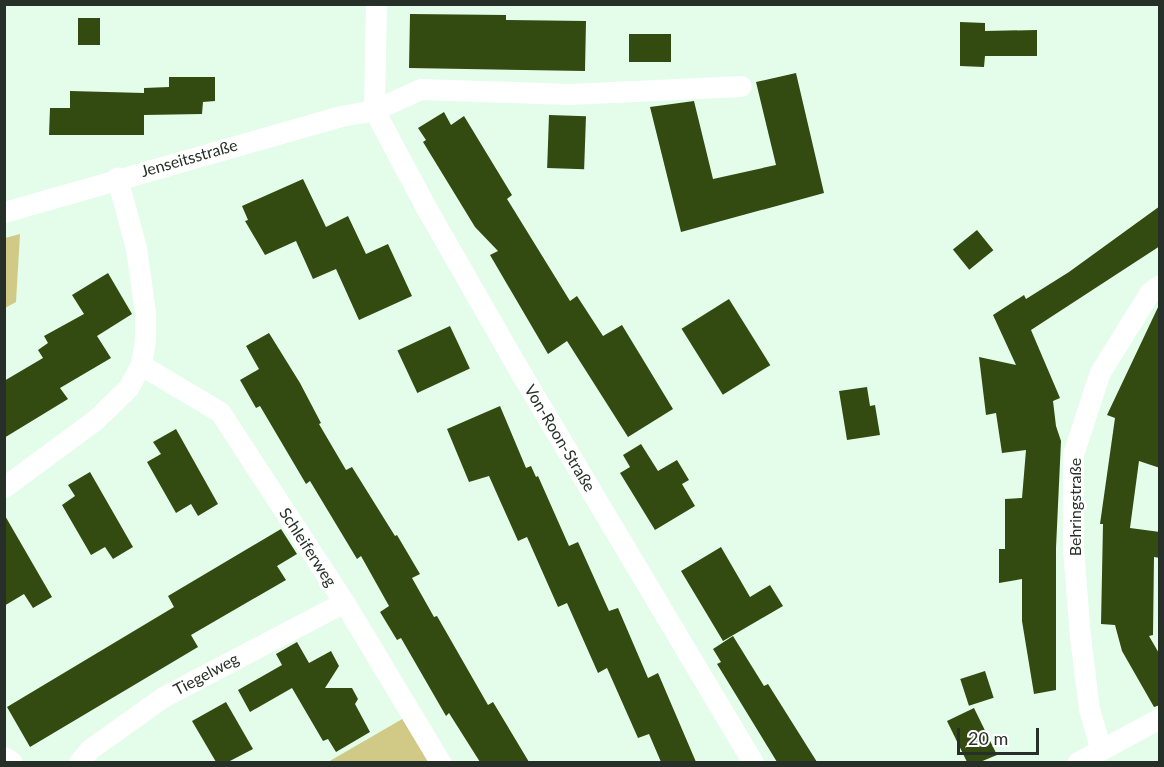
<!DOCTYPE html>
<meta charset="utf-8">
<style>
body{margin:0}
#map{position:relative;width:1164px;height:767px;overflow:hidden;background:#e4fdea;font-family:Lato,sans-serif}
div>[style]{position:absolute}
[style*='--x']{left:calc(var(--x)*1px);top:calc(var(--y)*1px);width:calc(var(--w)*1px);rotate:calc(var(--a)*1deg)}
.green>*{inset:0;background:#d0ca86}
.building>*{inset:0;background:#334a10;transform-origin:0 0}
.street>*{height:21px;margin:-10.5px;padding:0 10.5px;transform-origin:10.5px;border-radius:10.5px;background:#fff}
span{translate:-50% -50%;white-space:nowrap;text-align:center;line-height:1.15;-webkit-text-stroke:6px #fff;paint-order:stroke}
.street-label{font-size:16px;color:#263029}
.frame{position:absolute;inset:0;border:6px solid #263029;pointer-events:none}
.scale{position:absolute;left:957px;top:728px;width:82px;height:27px;box-sizing:border-box;border:3px solid #263029;border-top:0;padding-left:8px;font-size:18px;line-height:21px;white-space:nowrap;color:#263029;-webkit-text-stroke:4px #fff;paint-order:stroke}
</style>
<div id="map">
<div class="green">
<div style="clip-path:polygon(20px 234px,16px 302px,5px 308px,5px 238px)"></div>
<div style="clip-path:polygon(404px 718px,429px 762px,328px 762px)"></div>
</div>
<div class="building">
<div style="clip-path:polygon(410px 14px,506px 15px,506px 20px,586px 21px,585px 71px,409px 68px)"></div>
<div style="left:78px;top:18px;width:22px;height:27px"></div>
<div style="clip-path:polygon(960px 22px,985px 23px,985px 31px,1037px 30px,1037px 56px,985px 56px,984px 67px,960px 66px)"></div>
<div style="left:629px;top:34px;width:42px;height:28px"></div>
<div style="clip-path:polygon(796px 73px,824px 193px,681px 232px,650px 107px,694px 101px,713px 179px,776px 165px,756px 82px)"></div>
<div style="clip-path:polygon(169px 77px,215px 77px,215px 101px,203px 102px,202px 114px,144px 115px,144px 135px,49px 135px,50px 108px,70px 108px,70px 91px,144px 93px,144px 88px,169px 87px)"></div>
<div style="clip-path:polygon(444px 112px,451px 125px,464px 116px,512px 195px,507px 199px,570px 301px,577px 296px,603px 336px,622px 325px,673px 409px,628px 437px,567px 341px,548px 354px,490px 255px,498px 251px,475px 227px,423px 142px,426px 140px,418px 128px)"></div>
<div style="left:549px;top:115px;width:37px;height:53px;rotate:2deg"></div>
<div style="clip-path:polygon(303px 179px,326px 227px,348px 216px,366px 254px,388px 244px,412px 296px,359px 320px,336px 269px,313px 279px,296px 241px,265px 255px,245px 221px,248px 220px,242px 206px)"></div>
<div style="clip-path:polygon(1160px 206px,1160px 246px,1031px 330px,1060px 398px,1053px 401px,1056px 426px,1061px 441px,1056px 548px,1056px 690px,1034px 694px,1022px 621px,1022px 579px,999px 583px,999px 549px,1005px 549px,1005px 499px,1022px 498px,1026px 450px,1002px 453px,996px 413px,986px 415px,979px 357px,1016px 365px,993px 315px,1024px 295px,1026px 299px,1069px 272px)"></div>
<div style="left:977px;top:230px;width:26px;height:31px;rotate:51deg"></div>
<div style="clip-path:polygon(108px 273px,132px 314px,97px 336px,111px 358px,60px 388px,68px 399px,4px 438px,4px 381px,43px 358px,38px 350px,48px 343px,44px 336px,84px 314px,72px 295px)"></div>
<div style="left:729px;top:299px;width:78px;height:56px;rotate:58deg"></div>
<div style="clip-path:polygon(1160px 303px,1160px 468px,1139px 461px,1130px 528px,1160px 532px,1160px 558px,1154px 557px,1153px 635px,1149px 636px,1160px 655px,1160px 705px,1154px 707px,1122px 651px,1115px 625px,1101px 624px,1103px 524px,1100px 524px,1115px 418px,1107px 415px)"></div>
<div style="left:450px;top:326px;width:47px;height:58px;rotate:65deg"></div>
<div style="clip-path:polygon(269px 333px,300px 383px,321px 423px,319px 424px,346px 470px,352px 467px,395px 536px,397px 535px,420px 574px,412px 578px,434px 617px,437px 616px,488px 705px,493px 702px,529px 762px,480px 762px,449px 713px,446px 716px,401px 638px,397px 640px,380px 612px,389px 606px,361px 556px,357px 559px,310px 481px,306px 484px,260px 406px,256px 408px,240px 380px,259px 369px,246px 346px)"></div>
<div style="clip-path:polygon(867px 387px,870px 406px,875px 405px,880px 435px,847px 440px,839px 391px)"></div>
<div style="clip-path:polygon(500px 406px,526px 468px,531px 466px,536px 477px,538px 476px,569px 546px,578px 542px,609px 611px,618px 608px,648px 678px,658px 673px,696px 762px,661px 762px,649px 734px,638px 738px,607px 668px,598px 673px,567px 603px,558px 607px,527px 537px,518px 541px,489px 476px,469px 482px,447px 429px)"></div>
<div style="clip-path:polygon(176px 429px,218px 504px,198px 516px,191px 504px,176px 513px,147px 462px,161px 454px,153px 442px)"></div>
<div style="clip-path:polygon(641px 444px,658px 471px,677px 460px,689px 480px,682px 484px,695px 506px,655px 530px,620px 473px,630px 467px,623px 455px)"></div>
<div style="clip-path:polygon(90px 472px,133px 547px,113px 559px,105px 547px,91px 555px,62px 505px,75px 496px,68px 485px)"></div>
<div style="clip-path:polygon(4px 514px,52px 597px,33px 608px,24px 594px,4px 606px)"></div>
<div style="clip-path:polygon(281px 529px,297px 554px,277px 566px,286px 580px,191px 635px,198px 647px,30px 747px,7px 707px,174px 607px,168px 596px)"></div>
<div style="clip-path:polygon(721px 547px,750px 597px,770px 585px,783px 606px,723px 641px,681px 571px)"></div>
<div style="clip-path:polygon(733px 636px,764px 686px,768px 684px,817px 762px,777px 762px,717px 664px,721px 662px,713px 649px)"></div>
<div style="clip-path:polygon(297px 642px,309px 663px,331px 651px,339px 666px,325px 688px,352px 688px,358px 699px,355px 704px,370px 732px,336px 752px,328px 739px,323px 741px,292px 688px,250px 712px,238px 690px,282px 665px,276px 654px)"></div>
<div style="left:985px;top:671px;width:28px;height:26px;rotate:72deg"></div>
<div style="clip-path:polygon(226px 702px,253px 749px,228px 762px,216px 762px,192px 721px)"></div>
<div style="clip-path:polygon(974px 708px,997px 755px,980px 762px,967px 762px,947px 721px)"></div>
</div>
<div class="street">
<div style="--x:376;--y:4;--w:106;--a:91.1"></div>
<div style="--x:374;--y:110;--w:115;--a:61.9"></div>
<div style="--x:428;--y:211;--w:189;--a:60.2"></div>
<div style="--x:522;--y:375;--w:451;--a:59.2"></div>
<div style="--x:4;--y:212;--w:350;--a:-15.9"></div>
<div style="--x:341;--y:116;--w:34;--a:-10"></div>
<div style="--x:374;--y:110;--w:51;--a:-24.1"></div>
<div style="--x:421;--y:89;--w:149;--a:1.9"></div>
<div style="--x:570;--y:94;--w:171;--a:-2.7"></div>
<div style="--x:141;--y:365;--w:92;--a:30.7"></div>
<div style="--x:220;--y:412;--w:227;--a:56.9"></div>
<div style="--x:344;--y:602;--w:187;--a:59"></div>
<div style="--x:4;--y:487;--w:113;--a:-36.4"></div>
<div style="--x:95;--y:420;--w:46;--a:-44.1"></div>
<div style="--x:128;--y:388;--w:26;--a:-61"></div>
<div style="--x:141;--y:365;--w:25;--a:-81"></div>
<div style="--x:145;--y:340;--w:28;--a:-90"></div>
<div style="--x:145;--y:312;--w:65;--a:-98"></div>
<div style="--x:136;--y:248;--w:73;--a:-105.2"></div>
<div style="--x:1101;--y:750;--w:43;--a:-106.3"></div>
<div style="--x:1089;--y:709;--w:73;--a:-97.1"></div>
<div style="--x:1080;--y:637;--w:89;--a:-94.5"></div>
<div style="--x:1073;--y:548;--w:94;--a:-90"></div>
<div style="--x:1073;--y:454;--w:86;--a:-71.8"></div>
<div style="--x:1100;--y:372;--w:94;--a:-58"></div>
<div style="--x:1150;--y:292;--w:12;--a:-35"></div>
<div style="--x:4;--y:757;--w:9;--a:32"></div>
<div style="--x:79;--y:762;--w:17;--a:-50"></div>
<div style="--x:90;--y:749;--w:90;--a:-35.5"></div>
<div style="--x:163;--y:697;--w:204;--a:-27.7"></div>
<div style="--x:1078;--y:762;--w:93;--a:-28.2"></div>
</div>
<div class="street-label">
<span style="left:189px;top:158px;rotate:-16deg">Jenseitsstraße</span>
<span style="left:560px;top:438px;rotate:59deg">Von-Roon-Straße</span>
<span style="left:1075px;top:507px;rotate:-90deg">Behringstraße</span>
<span style="left:308px;top:547px;rotate:57deg">Schleiferweg</span>
<span style="left:206px;top:674px;rotate:-28deg">Tiegelweg</span>
</div>
<div class="frame"></div>
<div class="scale">20 m</div>
</div>
